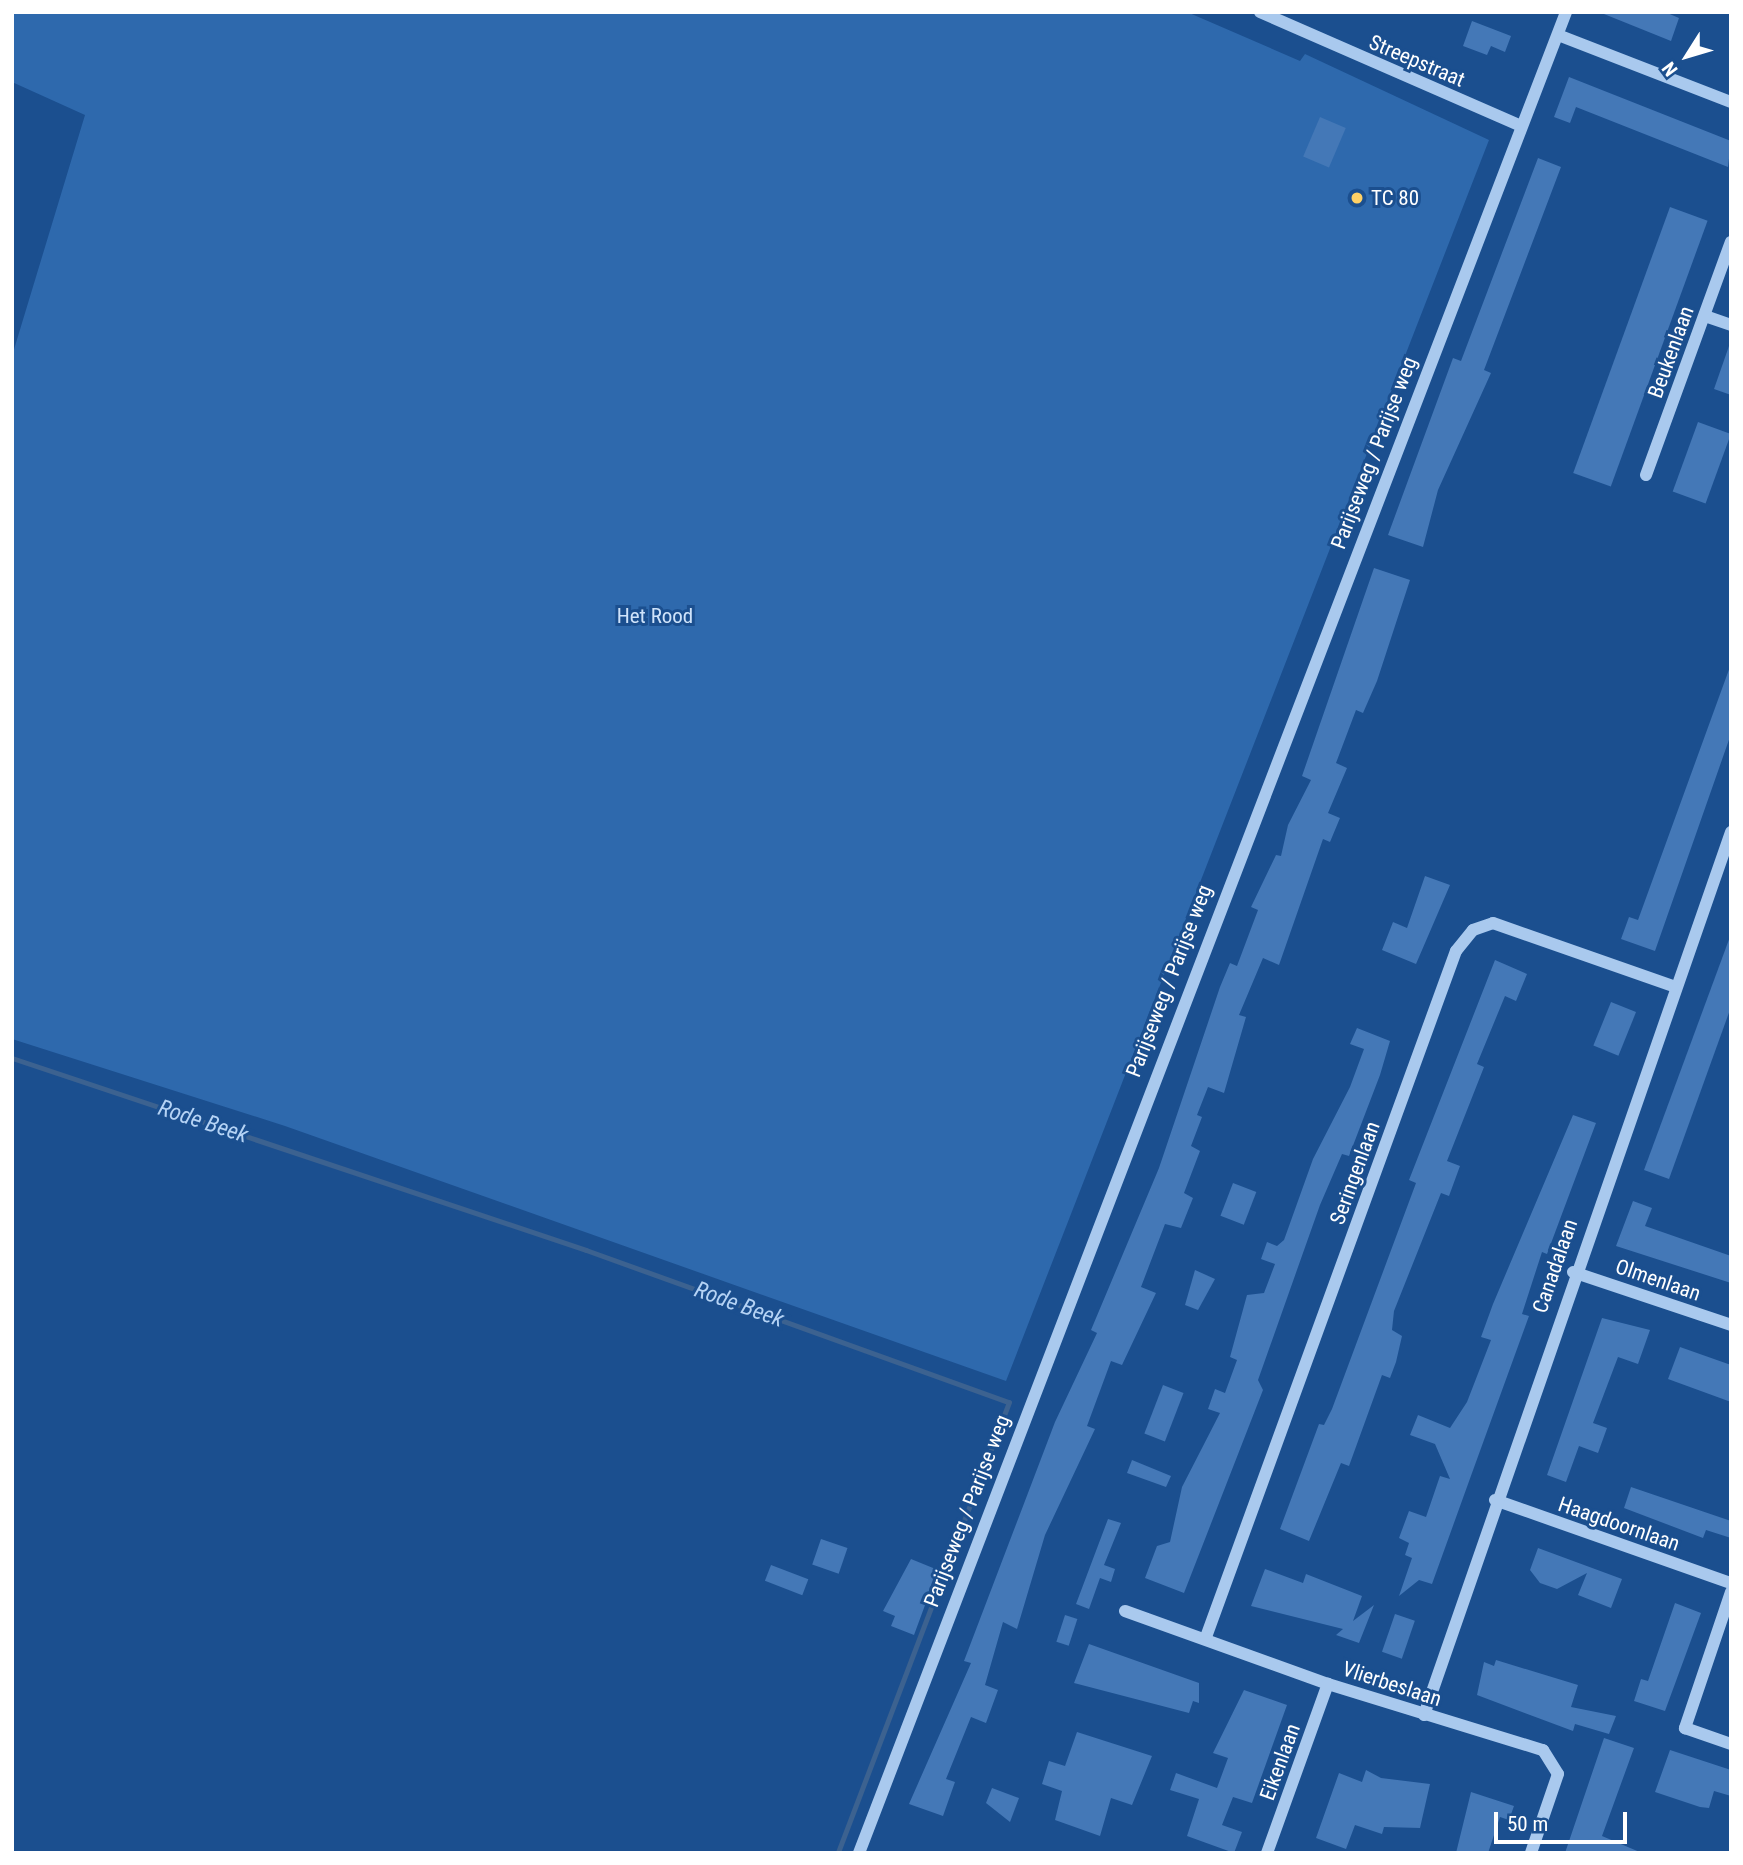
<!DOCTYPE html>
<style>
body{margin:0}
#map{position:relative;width:1743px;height:1865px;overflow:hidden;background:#1b4f8f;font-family:"Roboto Condensed",sans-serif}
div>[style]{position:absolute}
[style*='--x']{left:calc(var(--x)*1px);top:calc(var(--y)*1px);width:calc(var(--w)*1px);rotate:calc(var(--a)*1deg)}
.green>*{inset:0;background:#2e69ad}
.stream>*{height:5px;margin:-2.5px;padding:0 2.5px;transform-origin:2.5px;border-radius:2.5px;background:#3c6290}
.building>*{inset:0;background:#4478b7;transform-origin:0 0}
.minor>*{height:12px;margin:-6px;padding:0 6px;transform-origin:6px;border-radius:6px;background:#a9c9ee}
.dots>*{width:19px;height:19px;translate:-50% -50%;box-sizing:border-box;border:4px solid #1b4f8f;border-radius:50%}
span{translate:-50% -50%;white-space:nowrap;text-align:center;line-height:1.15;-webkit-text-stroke:6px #1b4f8f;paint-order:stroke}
.street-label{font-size:21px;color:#fff}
.poi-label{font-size:21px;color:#fff}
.left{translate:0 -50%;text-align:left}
.park-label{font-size:21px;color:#cfe3fa}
.water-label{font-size:23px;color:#b5d3f5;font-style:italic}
.frame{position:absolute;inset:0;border:14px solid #fff;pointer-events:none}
.north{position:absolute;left:1652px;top:21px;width:70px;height:70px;-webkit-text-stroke:5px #1b4f8f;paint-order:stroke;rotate:233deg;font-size:19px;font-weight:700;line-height:28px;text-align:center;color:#fff}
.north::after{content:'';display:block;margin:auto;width:24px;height:32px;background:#fff;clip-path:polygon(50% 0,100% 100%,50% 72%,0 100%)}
.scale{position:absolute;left:1494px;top:1812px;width:133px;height:32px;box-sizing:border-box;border:4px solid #fff;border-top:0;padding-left:9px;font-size:21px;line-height:24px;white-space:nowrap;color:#fff;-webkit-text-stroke:5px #1b4f8f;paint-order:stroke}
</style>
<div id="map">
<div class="green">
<div style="clip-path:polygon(12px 12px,1187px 12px,1300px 61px,1305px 54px,1489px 140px,1006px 1381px,285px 1126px,12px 1039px,12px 356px,85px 115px,12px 82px)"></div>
</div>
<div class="stream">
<div style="--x:12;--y:1058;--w:605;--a:18.49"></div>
<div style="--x:586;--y:1250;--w:449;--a:19.8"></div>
<div style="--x:1009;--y:1402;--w:482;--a:110.8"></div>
</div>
<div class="building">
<div style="clip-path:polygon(1599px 12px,1665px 12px,1679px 18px,1671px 41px)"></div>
<div style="clip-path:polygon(1472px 21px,1511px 36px,1505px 52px,1491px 46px,1487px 55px,1463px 46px)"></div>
<div style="clip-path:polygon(1569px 77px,1731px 141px,1728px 167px,1576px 107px,1570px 123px,1554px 117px)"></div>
<div style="left:1320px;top:117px;width:28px;height:43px;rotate:23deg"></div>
<div style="clip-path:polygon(1538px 158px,1561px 167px,1484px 370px,1491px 373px,1438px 490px,1423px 547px,1388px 535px,1453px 358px,1461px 361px)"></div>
<div style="left:1670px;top:207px;width:40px;height:283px;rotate:20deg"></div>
<div style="clip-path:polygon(1729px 346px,1731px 347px,1731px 395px,1714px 389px)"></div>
<div style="left:1698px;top:422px;width:35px;height:74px;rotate:20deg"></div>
<div style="clip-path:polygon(1374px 568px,1410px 580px,1377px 681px,1363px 713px,1356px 710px,1336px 763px,1347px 768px,1328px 813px,1340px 818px,1330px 842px,1323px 839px,1279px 965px,1263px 958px,1239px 1015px,1246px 1017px,1224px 1093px,1208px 1087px,1197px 1115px,1202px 1117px,1191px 1146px,1200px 1151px,1184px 1193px,1193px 1198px,1181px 1228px,1165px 1224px,1141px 1287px,1156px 1293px,1122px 1365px,1111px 1361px,1087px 1426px,1095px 1429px,1045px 1535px,1017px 1629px,1003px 1622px,985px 1685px,998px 1690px,986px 1723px,971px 1717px,946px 1779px,955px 1782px,943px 1816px,909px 1804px,971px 1663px,964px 1661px,1055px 1422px,1097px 1333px,1091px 1330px,1159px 1168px,1220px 987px,1230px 963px,1237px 966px,1258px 910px,1251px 907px,1276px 855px,1281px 856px,1288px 825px,1311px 780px,1302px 776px)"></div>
<div style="clip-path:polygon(1731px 664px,1731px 734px,1655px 951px,1621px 939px,1629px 917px,1638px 920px)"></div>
<div style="clip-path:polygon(1425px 876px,1450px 885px,1416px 964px,1382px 950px,1393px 922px,1407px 928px)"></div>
<div style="clip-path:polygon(1731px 934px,1731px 1007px,1669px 1179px,1644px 1170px)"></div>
<div style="clip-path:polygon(1495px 960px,1527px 974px,1516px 1001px,1505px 996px,1477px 1064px,1484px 1067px,1447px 1161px,1460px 1166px,1449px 1196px,1441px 1193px,1394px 1311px,1392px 1330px,1402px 1336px,1396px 1362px,1390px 1378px,1382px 1375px,1349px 1466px,1341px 1463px,1309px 1541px,1280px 1529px,1319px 1424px,1324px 1425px,1332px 1409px,1416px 1183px,1409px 1180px)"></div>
<div style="left:1611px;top:1002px;width:27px;height:47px;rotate:22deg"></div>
<div style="clip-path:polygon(1357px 1028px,1390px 1041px,1380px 1075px,1349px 1156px,1342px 1154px,1320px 1205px,1258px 1380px,1263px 1390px,1184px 1593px,1145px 1578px,1157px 1546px,1170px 1542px,1182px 1487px,1220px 1413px,1208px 1409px,1215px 1389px,1225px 1393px,1237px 1360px,1230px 1357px,1247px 1295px,1264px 1293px,1275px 1264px,1261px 1259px,1267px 1242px,1277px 1246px,1284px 1240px,1313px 1159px,1350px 1087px,1364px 1049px,1350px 1044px)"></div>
<div style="clip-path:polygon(1573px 1115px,1596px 1123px,1547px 1254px,1542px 1252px,1522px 1314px,1529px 1316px,1472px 1473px,1432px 1584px,1419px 1580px,1399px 1596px,1412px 1558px,1405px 1555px,1409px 1543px,1399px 1538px,1409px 1511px,1426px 1517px,1440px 1476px,1450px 1479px,1435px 1444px,1410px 1435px,1418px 1415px,1450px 1428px,1467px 1402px,1491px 1340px,1481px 1337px,1493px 1304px)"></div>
<div style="left:1233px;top:1183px;width:25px;height:35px;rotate:21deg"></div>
<div style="clip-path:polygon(1633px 1201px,1652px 1208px,1645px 1226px,1731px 1256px,1731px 1283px,1616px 1246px)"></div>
<div style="clip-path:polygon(1195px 1270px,1215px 1279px,1198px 1310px,1185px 1305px)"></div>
<div style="clip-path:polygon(1602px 1318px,1650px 1330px,1638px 1364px,1618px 1357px,1593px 1423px,1607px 1428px,1598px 1453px,1579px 1446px,1566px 1482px,1547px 1475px)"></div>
<div style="clip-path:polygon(1680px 1347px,1731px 1365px,1731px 1402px,1668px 1379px)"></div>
<div style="left:1163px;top:1385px;width:22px;height:52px;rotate:21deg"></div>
<div style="clip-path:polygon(1132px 1460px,1171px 1476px,1166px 1487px,1127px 1473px)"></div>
<div style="clip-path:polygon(1631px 1487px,1731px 1521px,1731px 1538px,1706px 1530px,1703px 1538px,1624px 1508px)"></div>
<div style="clip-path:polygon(1108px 1519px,1121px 1523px,1104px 1565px,1115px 1569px,1111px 1582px,1100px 1578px,1089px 1609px,1076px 1604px)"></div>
<div style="left:821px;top:1539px;width:28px;height:27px;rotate:19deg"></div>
<div style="clip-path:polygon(1538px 1548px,1622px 1579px,1611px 1608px,1578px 1595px,1587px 1573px,1557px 1589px,1540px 1583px,1530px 1570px)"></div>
<div style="clip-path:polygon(911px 1559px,938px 1570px,914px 1635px,891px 1626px,895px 1616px,883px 1611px)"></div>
<div style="left:771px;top:1565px;width:40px;height:17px;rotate:21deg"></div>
<div style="clip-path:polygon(1265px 1569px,1303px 1583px,1306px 1574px,1362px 1596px,1353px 1621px,1374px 1605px,1359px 1643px,1336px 1635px,1343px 1629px,1251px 1606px)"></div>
<div style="clip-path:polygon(1675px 1603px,1701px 1613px,1665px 1711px,1634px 1701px,1641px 1679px,1648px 1681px)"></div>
<div style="left:1395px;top:1614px;width:21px;height:40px;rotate:19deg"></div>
<div style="left:1065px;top:1615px;width:13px;height:28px;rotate:18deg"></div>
<div style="clip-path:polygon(1089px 1644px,1199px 1683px,1199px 1703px,1193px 1701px,1189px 1713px,1074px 1683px)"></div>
<div style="clip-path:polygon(1496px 1660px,1578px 1685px,1571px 1707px,1616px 1716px,1609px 1734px,1575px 1724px,1573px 1731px,1477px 1695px,1484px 1662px,1494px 1666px)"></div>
<div style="clip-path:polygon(1244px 1690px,1287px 1705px,1252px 1803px,1233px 1797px,1222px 1825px,1242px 1832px,1234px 1853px,1187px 1836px,1199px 1799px,1170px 1790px,1176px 1773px,1217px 1788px,1228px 1758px,1213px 1753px)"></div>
<div style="clip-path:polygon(1077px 1732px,1152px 1756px,1132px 1805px,1111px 1798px,1100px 1836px,1055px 1820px,1062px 1791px,1042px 1784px,1049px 1761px,1065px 1766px)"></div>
<div style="clip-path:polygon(1604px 1738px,1634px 1748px,1602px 1836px,1642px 1853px,1565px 1853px)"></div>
<div style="clip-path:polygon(1670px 1750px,1731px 1770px,1731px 1796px,1714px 1791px,1709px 1808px,1700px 1807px,1655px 1792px)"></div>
<div style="clip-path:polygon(1366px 1770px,1381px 1778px,1430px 1784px,1420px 1828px,1384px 1827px,1382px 1834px,1355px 1825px,1346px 1849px,1316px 1838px,1339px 1773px,1362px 1782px)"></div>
<div style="clip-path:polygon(992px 1788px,1019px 1798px,1010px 1822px,986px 1803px)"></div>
<div style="clip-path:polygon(1471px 1792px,1514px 1806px,1509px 1820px,1500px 1817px,1488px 1853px,1456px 1853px)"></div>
</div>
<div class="minor">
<div style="--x:1260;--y:12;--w:285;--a:23.6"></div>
<div style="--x:1558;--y:35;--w:186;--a:21.2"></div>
<div style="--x:1705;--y:316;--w:28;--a:19"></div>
<div style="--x:1646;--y:475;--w:248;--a:-70"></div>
<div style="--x:1573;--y:1272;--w:167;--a:18.5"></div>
<div style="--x:1495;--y:1500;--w:250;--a:19.4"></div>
<div style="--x:1731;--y:1592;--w:144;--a:108.7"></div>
<div style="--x:1685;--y:1728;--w:49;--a:19.2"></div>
<div style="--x:1125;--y:1611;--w:216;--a:19.8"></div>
<div style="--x:1328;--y:1684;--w:225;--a:17.1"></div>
<div style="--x:1543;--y:1750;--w:28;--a:58"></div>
<div style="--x:1558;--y:1774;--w:83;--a:108.9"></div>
<div style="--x:1206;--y:1637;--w:730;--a:-69.98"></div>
<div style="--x:1456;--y:951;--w:27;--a:-51"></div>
<div style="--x:1473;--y:930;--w:21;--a:-19"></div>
<div style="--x:1493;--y:923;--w:194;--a:19.3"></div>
<div style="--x:1424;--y:1715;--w:935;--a:-70.83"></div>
<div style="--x:859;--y:1853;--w:1972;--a:-68.99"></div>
<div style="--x:1267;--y:1853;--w:180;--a:-70.2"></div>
</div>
<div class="dots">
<div style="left:1357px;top:198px;background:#ffd166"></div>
</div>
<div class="street-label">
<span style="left:1417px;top:61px;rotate:23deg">Streepstraat</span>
<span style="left:1671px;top:352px;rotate:-70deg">Beukenlaan</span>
<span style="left:1374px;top:453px;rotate:-69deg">Parijseweg / Parijse weg</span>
<span style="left:1169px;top:981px;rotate:-69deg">Parijseweg / Parijse weg</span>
<span style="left:1355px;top:1173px;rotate:-70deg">Seringenlaan</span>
<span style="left:1555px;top:1266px;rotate:-71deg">Canadalaan</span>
<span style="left:1658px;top:1280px;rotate:19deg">Olmenlaan</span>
<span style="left:967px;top:1511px;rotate:-69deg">Parijseweg / Parijse weg</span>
<span style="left:1619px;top:1524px;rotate:19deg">Haagdoornlaan</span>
<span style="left:1392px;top:1684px;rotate:18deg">Vlierbeslaan</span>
<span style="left:1280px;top:1762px;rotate:-70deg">Eikenlaan</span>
</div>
<div class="poi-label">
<span class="left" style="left:1371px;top:198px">TC 80</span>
</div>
<div class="park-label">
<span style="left:655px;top:616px">Het Rood</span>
</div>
<div class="water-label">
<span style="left:203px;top:1122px;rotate:18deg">Rode Beek</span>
<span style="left:739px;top:1305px;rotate:20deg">Rode Beek</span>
</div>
<div class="frame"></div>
<div class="north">N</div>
<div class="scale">50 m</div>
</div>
